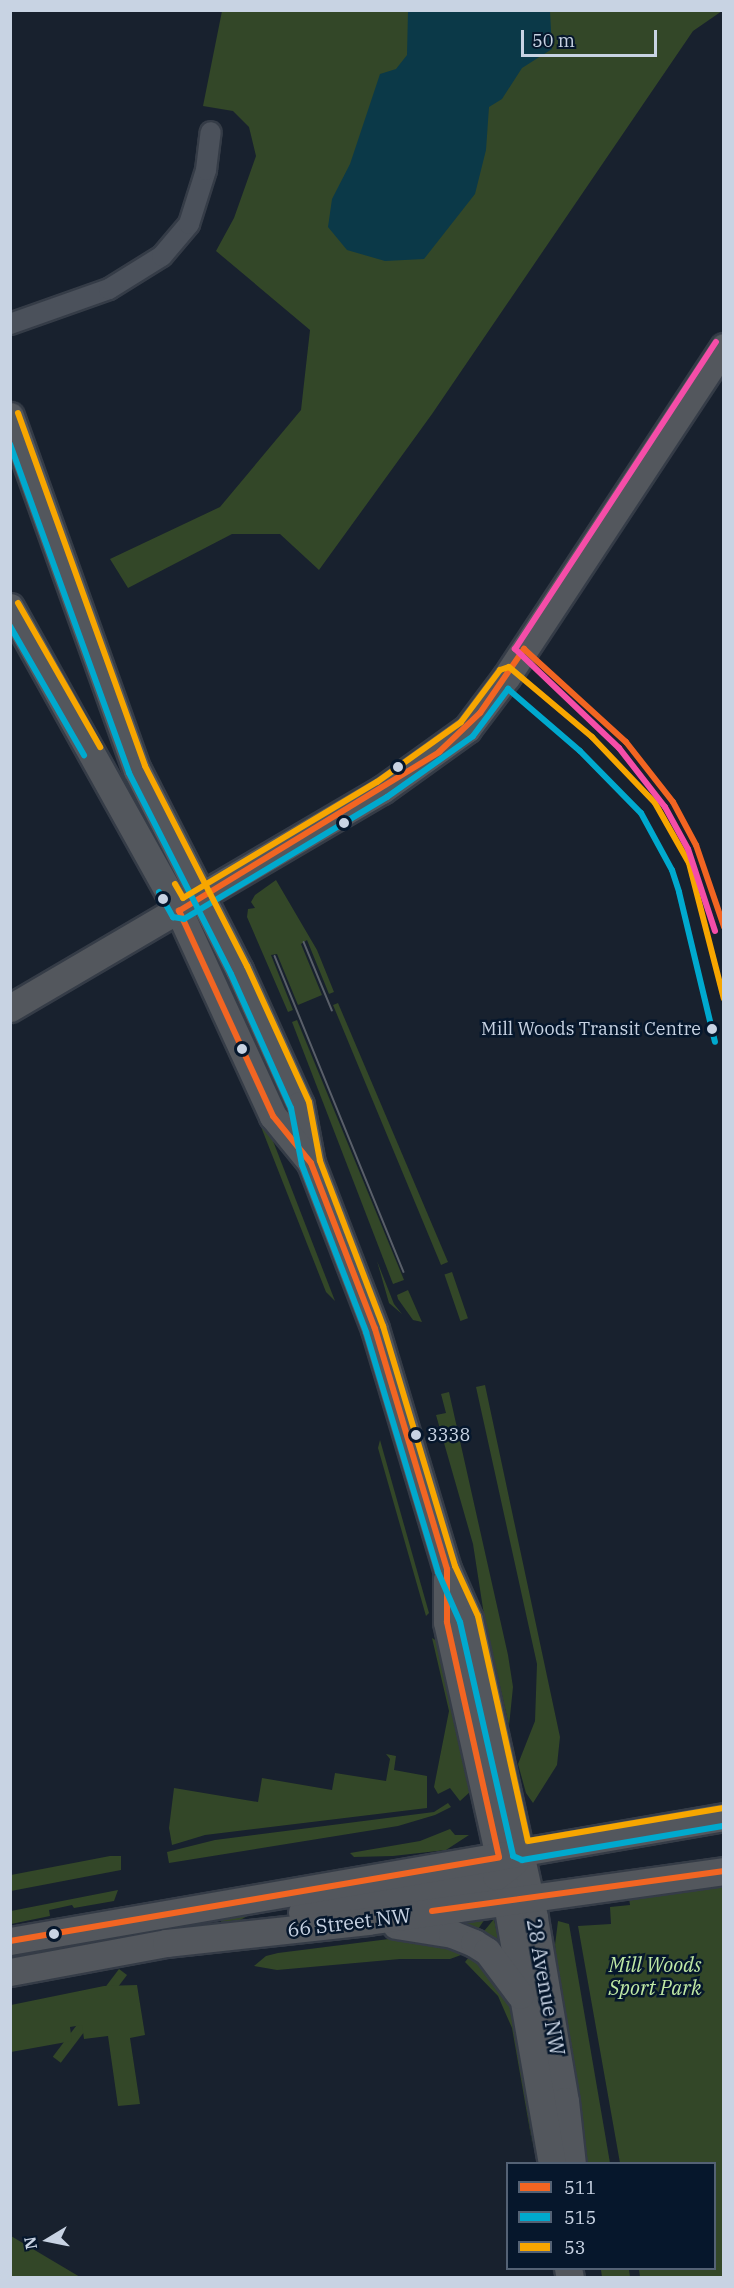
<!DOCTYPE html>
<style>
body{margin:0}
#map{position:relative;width:734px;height:2288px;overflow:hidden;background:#18212e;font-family:"IBM Plex Serif",serif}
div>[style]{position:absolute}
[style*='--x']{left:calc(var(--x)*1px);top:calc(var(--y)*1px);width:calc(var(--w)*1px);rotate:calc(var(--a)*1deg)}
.green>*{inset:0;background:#334728;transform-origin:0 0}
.water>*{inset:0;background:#0b3948}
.roads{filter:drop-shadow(2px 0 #353c47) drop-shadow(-2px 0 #353c47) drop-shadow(0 2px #353c47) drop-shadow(0 -2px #353c47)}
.street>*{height:20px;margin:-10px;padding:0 10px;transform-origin:10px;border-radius:10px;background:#4b515b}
.secondary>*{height:27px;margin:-13.5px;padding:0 13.5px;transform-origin:13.5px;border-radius:13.5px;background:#53575d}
.tram>*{height:1.5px;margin:-0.75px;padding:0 0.75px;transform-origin:0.75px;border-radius:0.75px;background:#595f69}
.bus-1>*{height:6px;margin:-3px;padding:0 3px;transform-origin:3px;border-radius:3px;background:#f26522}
.bus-2>*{height:6px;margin:-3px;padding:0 3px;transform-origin:3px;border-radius:3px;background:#00a9ce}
.bus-3>*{height:6px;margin:-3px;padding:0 3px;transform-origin:3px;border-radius:3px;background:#f7a600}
.bus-4>*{height:6px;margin:-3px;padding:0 3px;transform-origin:3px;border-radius:3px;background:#f54da8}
.dots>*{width:16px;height:16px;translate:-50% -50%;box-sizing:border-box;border:3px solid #06172c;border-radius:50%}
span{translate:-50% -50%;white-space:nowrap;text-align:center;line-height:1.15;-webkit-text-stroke:5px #06172c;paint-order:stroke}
.bus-label{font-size:18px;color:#c8d3e3}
.right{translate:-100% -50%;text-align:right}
.left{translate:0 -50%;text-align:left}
.street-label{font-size:20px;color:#c8d3e3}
.park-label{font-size:20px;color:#c0eaa5;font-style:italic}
.frame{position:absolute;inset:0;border:12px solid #c8d3e3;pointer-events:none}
.legend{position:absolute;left:506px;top:2162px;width:210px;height:108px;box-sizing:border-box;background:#06172c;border:2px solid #546275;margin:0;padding:8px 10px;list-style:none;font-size:18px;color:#c8d3e3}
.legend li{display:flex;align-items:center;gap:12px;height:30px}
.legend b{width:30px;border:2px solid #546275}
.north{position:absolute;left:18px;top:2210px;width:60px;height:60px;-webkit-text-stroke:4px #06172c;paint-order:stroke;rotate:260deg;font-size:16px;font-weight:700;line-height:24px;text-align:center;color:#c8d3e3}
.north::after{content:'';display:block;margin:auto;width:21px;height:27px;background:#c8d3e3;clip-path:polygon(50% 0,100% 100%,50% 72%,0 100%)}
.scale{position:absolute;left:521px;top:30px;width:136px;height:27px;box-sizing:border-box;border:3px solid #c8d3e3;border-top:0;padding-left:8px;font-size:18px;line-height:21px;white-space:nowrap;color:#c8d3e3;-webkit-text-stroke:4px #06172c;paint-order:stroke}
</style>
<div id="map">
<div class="green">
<div style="clip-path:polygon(222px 11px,722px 11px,693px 31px,432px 414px,319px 570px,280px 534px,232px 534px,128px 588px,110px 559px,220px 507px,301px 410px,310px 330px,216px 251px,234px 218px,256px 156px,249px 127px,233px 111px,203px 106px)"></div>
<div style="clip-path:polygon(276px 880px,317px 950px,334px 992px,329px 994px,307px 940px,301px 944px,322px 995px,298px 1005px,277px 954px,271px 955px,293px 1010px,288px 1012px,247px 917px,248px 909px,255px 908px,251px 902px,255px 895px)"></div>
<div style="clip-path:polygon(338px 1003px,448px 1262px,441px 1265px,333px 1005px)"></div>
<div style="clip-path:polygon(297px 1020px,404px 1280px,393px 1284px,292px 1022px)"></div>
<div style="clip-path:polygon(239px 1071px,263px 1115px,335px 1301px,326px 1292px)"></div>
<div style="clip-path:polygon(377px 1261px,394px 1304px,402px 1314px,389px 1303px)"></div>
<div style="left:452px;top:1272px;width:49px;height:8px;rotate:71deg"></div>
<div style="clip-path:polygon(408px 1290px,422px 1322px,413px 1320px,398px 1299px,397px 1295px)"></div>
<div style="clip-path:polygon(485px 1385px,560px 1737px,557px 1765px,533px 1803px,526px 1793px,518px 1764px,535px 1721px,537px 1664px,476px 1387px)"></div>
<div style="clip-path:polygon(449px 1392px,508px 1655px,513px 1687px,509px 1726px,484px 1615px,473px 1544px,436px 1415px,446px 1413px,441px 1394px)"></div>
<div style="clip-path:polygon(380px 1440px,429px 1613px,426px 1616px,378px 1448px)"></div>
<div style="clip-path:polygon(432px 1638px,437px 1641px,471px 1791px,460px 1801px,450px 1788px,438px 1794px,434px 1787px,449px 1711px)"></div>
<div style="clip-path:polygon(386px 1754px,396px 1756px,394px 1770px,427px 1776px,427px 1808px,205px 1835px,172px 1845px,169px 1828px,174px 1788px,258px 1802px,262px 1778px,332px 1790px,335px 1773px,386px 1781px,390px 1759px)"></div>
<div style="clip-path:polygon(448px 1803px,451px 1807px,435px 1815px,398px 1826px,169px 1863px,167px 1852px,215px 1840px,434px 1812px)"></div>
<div style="clip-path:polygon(450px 1829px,455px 1835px,469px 1835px,446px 1850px,393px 1856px,354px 1857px,350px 1853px,420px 1841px)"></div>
<div style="clip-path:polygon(110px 1856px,121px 1856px,121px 1870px,11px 1891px,11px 1875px)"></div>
<div style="clip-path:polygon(723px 1885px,723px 2277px,640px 2277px,639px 2269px,714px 2268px,714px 2164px,620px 2163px,578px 1926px,611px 1924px,610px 1907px,630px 1905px,629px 1898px)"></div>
<div style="clip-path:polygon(118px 1890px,114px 1901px,74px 1908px,72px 1905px,49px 1910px,50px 1916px,11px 1924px,11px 1911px)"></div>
<div style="clip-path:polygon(261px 1909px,240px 1920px,221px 1922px,222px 1917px)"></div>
<div style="clip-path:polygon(487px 1916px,474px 1935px,450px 1922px)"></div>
<div style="clip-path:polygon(494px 1919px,501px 1953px,480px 1936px)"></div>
<div style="clip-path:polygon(558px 1921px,569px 1924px,610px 2163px,581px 2163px,555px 1945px)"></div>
<div style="clip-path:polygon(389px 1939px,436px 1943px,461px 1952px,461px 1955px,450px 1959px,400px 1959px,277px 1970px,254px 1966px,266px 1956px,278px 1953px)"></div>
<div style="clip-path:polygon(469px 1957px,488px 1971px,507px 1998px,514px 2018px,533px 2148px,512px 2028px,498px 1996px,465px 1962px)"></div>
<div style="left:119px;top:1969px;width:10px;height:110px;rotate:37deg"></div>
<div style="clip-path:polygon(137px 1985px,145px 2035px,130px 2038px,140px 2104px,118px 2106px,108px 2036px,84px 2039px,82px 2025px,70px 2027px,72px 2041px,11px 2052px,11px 2005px,104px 1986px)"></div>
<div style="clip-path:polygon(11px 2236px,80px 2277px,11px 2277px)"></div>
<div style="clip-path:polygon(629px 2269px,630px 2277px,602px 2277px,601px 2270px)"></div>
</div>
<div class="water">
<div style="clip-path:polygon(408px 11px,550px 11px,552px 49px,522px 68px,502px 99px,489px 107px,486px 150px,475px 194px,424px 259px,385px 261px,347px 250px,328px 227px,332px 199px,350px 164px,380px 74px,396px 69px,407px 55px)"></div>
</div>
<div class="roads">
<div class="street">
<div style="--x:10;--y:324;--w:105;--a:-19.5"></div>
<div style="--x:109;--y:289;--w:62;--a:-31.9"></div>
<div style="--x:162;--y:256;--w:42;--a:-49.8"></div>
<div style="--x:189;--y:224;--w:57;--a:-72.5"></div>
<div style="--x:206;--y:170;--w:38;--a:-83"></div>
</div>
<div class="secondary">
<div style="--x:10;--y:416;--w:376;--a:70.3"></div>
<div style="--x:137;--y:770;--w:225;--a:63"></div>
<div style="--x:239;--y:970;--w:148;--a:65.7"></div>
<div style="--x:300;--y:1105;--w:59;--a:79.3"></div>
<div style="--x:311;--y:1163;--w:178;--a:68.9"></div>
<div style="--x:375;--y:1329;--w:251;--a:73.3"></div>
<div style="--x:447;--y:1569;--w:55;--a:66.3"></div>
<div style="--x:469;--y:1619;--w:306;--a:77.7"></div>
<div style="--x:534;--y:1918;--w:186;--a:80.4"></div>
<div style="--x:565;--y:2101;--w:63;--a:83.7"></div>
<div style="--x:10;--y:607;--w:348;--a:60.9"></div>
<div style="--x:179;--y:911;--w:226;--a:65.4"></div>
<div style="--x:273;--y:1116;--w:57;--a:50.7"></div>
<div style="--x:10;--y:1008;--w:431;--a:-30.4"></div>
<div style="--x:382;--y:790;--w:105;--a:-35.7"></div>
<div style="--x:467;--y:729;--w:66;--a:-53"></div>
<div style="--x:507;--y:676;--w:394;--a:-56.6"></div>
<div style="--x:447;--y:1579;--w:43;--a:90"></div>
<div style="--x:447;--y:1622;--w:241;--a:77.5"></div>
<div style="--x:499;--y:1857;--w:312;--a:80.2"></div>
<div style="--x:302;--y:1912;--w:197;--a:-10.5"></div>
<div style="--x:496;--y:1876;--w:23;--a:-38"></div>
<div style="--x:396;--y:1925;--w:57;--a:9.1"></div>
<div style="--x:452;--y:1934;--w:24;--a:22"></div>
<div style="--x:474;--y:1943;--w:15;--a:32"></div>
<div style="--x:487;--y:1951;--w:55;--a:53.1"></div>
<div style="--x:10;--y:1941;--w:725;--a:-9.85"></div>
<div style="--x:10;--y:1972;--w:159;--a:-10.5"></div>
<div style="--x:166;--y:1943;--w:203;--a:-6.2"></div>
<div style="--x:368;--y:1921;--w:359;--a:-8"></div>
<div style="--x:568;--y:2268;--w:10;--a:79"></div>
</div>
</div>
<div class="tram">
<div style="--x:304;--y:942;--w:74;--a:67.6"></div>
<div style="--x:275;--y:956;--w:341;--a:67.8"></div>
</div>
<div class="bus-1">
<div style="--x:432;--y:1911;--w:295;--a:-7.8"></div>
<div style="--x:10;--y:1941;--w:496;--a:-9.7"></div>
<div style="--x:499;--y:1857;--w:241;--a:-102.5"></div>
<div style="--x:447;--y:1622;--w:53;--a:-90"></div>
<div style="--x:447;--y:1569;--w:251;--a:-106.7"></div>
<div style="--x:375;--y:1329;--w:178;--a:-111.1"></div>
<div style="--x:311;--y:1163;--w:60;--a:-129"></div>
<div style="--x:273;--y:1116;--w:226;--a:-114.6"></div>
<div style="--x:179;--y:911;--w:305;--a:-31.4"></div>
<div style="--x:439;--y:752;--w:57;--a:-43.6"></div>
<div style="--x:480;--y:713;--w:78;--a:-55.5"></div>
<div style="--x:524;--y:649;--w:138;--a:42.4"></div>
<div style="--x:626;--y:742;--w:76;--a:51.9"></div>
<div style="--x:673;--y:802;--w:49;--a:61.9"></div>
<div style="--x:696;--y:845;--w:87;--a:71.1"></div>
</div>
<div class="bus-2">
<div style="--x:10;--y:444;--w:350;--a:70.1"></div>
<div style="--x:129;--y:773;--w:225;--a:63.1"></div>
<div style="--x:231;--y:974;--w:147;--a:65.9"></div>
<div style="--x:291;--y:1108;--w:58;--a:79.1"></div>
<div style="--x:302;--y:1165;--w:179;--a:69"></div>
<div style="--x:366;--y:1332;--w:251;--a:73.3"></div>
<div style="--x:438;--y:1572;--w:55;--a:66.3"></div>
<div style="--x:460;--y:1622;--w:240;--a:77.2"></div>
<div style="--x:513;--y:1856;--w:10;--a:24"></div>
<div style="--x:522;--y:1860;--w:205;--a:-9.6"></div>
<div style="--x:10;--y:626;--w:149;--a:60.2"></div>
<div style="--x:159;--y:892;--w:29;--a:61"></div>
<div style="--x:173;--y:917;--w:11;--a:10"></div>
<div style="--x:184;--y:919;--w:237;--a:-31"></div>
<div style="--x:387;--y:797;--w:105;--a:-35.3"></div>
<div style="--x:473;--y:736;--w:59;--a:-53.3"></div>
<div style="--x:508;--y:689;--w:95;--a:40.7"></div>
<div style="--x:580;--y:751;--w:87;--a:45.5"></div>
<div style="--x:641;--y:813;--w:65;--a:61.5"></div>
<div style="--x:672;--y:870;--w:23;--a:72"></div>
<div style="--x:679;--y:892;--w:154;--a:76.5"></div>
</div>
<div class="bus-3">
<div style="--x:18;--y:413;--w:375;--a:70.2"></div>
<div style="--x:145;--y:766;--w:225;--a:63"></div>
<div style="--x:247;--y:966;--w:149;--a:65.5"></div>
<div style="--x:309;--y:1102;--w:60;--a:79.4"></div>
<div style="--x:320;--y:1161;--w:177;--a:69.1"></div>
<div style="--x:383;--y:1326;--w:251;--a:73.3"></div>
<div style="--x:455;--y:1566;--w:55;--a:65.3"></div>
<div style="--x:478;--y:1616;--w:230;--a:77.5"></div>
<div style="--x:528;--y:1841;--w:198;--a:-9.6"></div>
<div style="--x:18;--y:603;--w:166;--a:60.3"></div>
<div style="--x:175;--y:884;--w:16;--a:60"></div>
<div style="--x:183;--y:898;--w:226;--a:-30.9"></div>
<div style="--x:377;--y:782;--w:103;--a:-35.5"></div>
<div style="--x:461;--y:722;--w:65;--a:-53.1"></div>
<div style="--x:500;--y:670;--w:9;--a:-18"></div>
<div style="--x:509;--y:667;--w:109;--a:40.1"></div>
<div style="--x:592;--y:737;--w:91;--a:46.3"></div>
<div style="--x:655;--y:803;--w:69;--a:60.5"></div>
<div style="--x:689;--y:863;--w:140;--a:75.6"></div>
</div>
<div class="bus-4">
<div style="--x:715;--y:931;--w:86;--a:-108.2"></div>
<div style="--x:688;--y:849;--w:48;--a:-118.7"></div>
<div style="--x:665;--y:807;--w:75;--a:-127.9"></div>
<div style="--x:619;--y:748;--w:144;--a:-136.4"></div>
<div style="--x:515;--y:649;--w:367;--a:-56.8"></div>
</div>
<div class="dots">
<div style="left:398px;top:767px;background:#c8d3e3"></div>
<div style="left:344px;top:823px;background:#c8d3e3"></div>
<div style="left:163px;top:899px;background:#c8d3e3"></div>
<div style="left:712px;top:1029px;background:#c8d3e3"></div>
<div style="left:242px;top:1049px;background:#c8d3e3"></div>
<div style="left:416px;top:1435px;background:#c8d3e3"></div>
<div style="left:54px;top:1934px;background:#c8d3e3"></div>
</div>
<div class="bus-label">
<span class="right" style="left:701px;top:1029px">Mill Woods Transit Centre</span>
<span class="left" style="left:427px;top:1435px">3338</span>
</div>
<div class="street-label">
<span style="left:349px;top:1922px;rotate:-7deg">66 Street NW</span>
<span style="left:546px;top:1987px;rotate:80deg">28 Avenue NW</span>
</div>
<div class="park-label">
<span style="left:655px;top:1976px">Mill Woods<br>Sport Park</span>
</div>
<div class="frame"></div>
<ul class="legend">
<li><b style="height:8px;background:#f26522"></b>511</li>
<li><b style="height:8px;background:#00a9ce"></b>515</li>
<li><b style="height:8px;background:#f7a600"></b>53</li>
</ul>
<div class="north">N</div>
<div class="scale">50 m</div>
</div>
